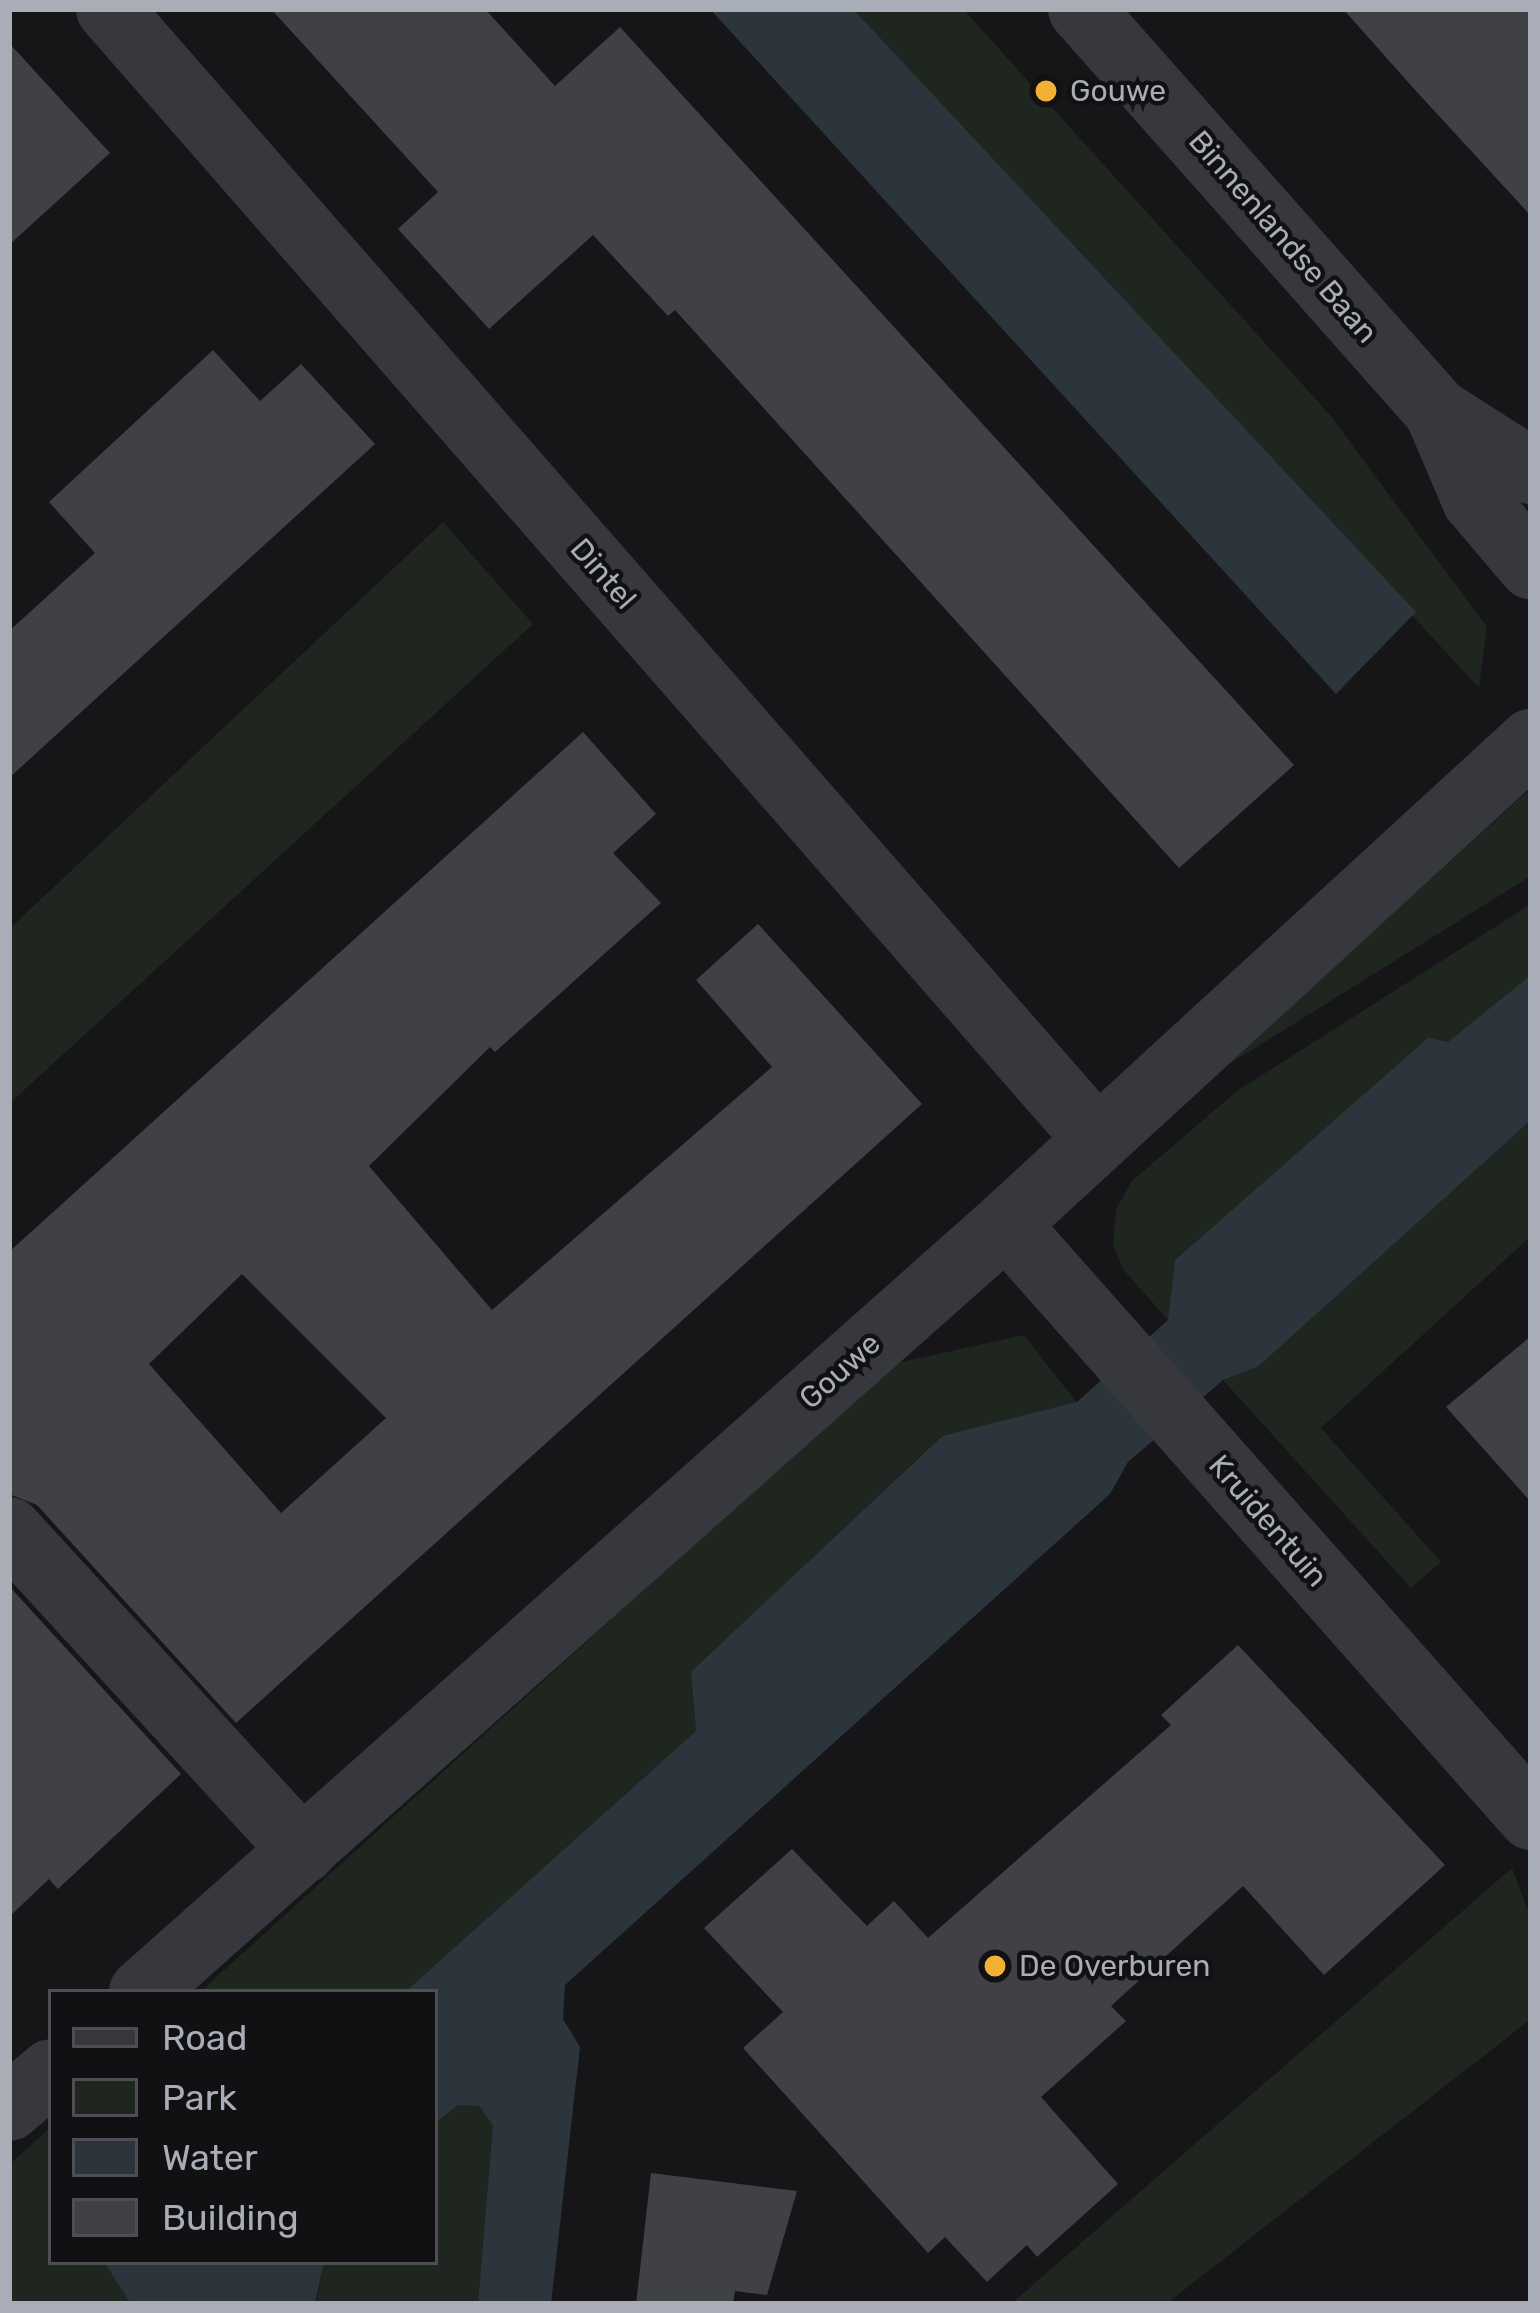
<!DOCTYPE html>
<style>
body{margin:0}
#map{position:relative;width:1540px;height:2313px;overflow:hidden;background:#161618;font-family:Rubik,sans-serif}
div>[style]{position:absolute}
[style*='--x']{left:calc(var(--x)*1px);top:calc(var(--y)*1px);width:calc(var(--w)*1px);rotate:calc(var(--a)*1deg)}
.green>*{inset:0;background:#1e261f}
.water>*{inset:0;background:#2c353c}
.building>*{inset:0;background:#404145}
.minor>*{height:66px;margin:-33px;padding:0 33px;transform-origin:33px;border-radius:33px;background:#37383d}
.dots>*{width:33px;height:33px;translate:-50% -50%;box-sizing:border-box;border:6px solid #111113;border-radius:50%}
span{translate:-50% -50%;white-space:nowrap;text-align:center;line-height:1.15;-webkit-text-stroke:9px #111113;paint-order:stroke}
.poi-label{font-size:30px;color:#a8adb8}
.left{translate:0 -50%;text-align:left}
.street-label{font-size:30px;color:#a8adb8}
.frame{position:absolute;inset:0;border:12px solid #a8adb8;pointer-events:none}
.legend{position:absolute;left:48px;top:1989px;width:390px;height:276px;box-sizing:border-box;background:#111113;border:3px solid #4d4f55;margin:0;padding:15px 21px;list-style:none;font-size:36px;color:#a8adb8}
.legend li{display:flex;align-items:center;gap:24px;height:60px}
.legend b{width:60px;border:3px solid #4d4f55}
</style>
<div id="map">
<div class="green">
<div style="clip-path:polygon(853px 9px,963px 9px,1330px 415px,1487px 627px,1479px 688px)"></div>
<div style="clip-path:polygon(443px 522px,533px 624px,9px 1104px,9px 929px)"></div>
<div style="clip-path:polygon(1531px 788px,1531px 876px,1223px 1068px)"></div>
<div style="clip-path:polygon(1531px 904px,1531px 975px,1448px 1043px,1428px 1039px,1175px 1260px,1168px 1320px,1123px 1269px,1113px 1244px,1116px 1209px,1132px 1181px,1237px 1091px)"></div>
<div style="clip-path:polygon(1531px 1120px,1531px 1236px,1321px 1428px,1441px 1562px,1411px 1588px,1223px 1380px,1259px 1366px)"></div>
<div style="clip-path:polygon(1024px 1335px,1077px 1403px,941px 1436px,692px 1672px,696px 1731px,405px 1992px,200px 1992px,893px 1364px)"></div>
<div style="clip-path:polygon(1512px 1868px,1531px 1919px,1531px 2019px,1166px 2304px,1011px 2304px)"></div>
<div style="clip-path:polygon(457px 2104px,479px 2106px,493px 2124px,478px 2304px,316px 2304px,324px 2262px,435px 2262px,435px 2123px)"></div>
<div style="clip-path:polygon(51px 2127px,51px 2262px,104px 2262px,131px 2304px,9px 2304px,9px 2165px)"></div>
</div>
<div class="water">
<div style="clip-path:polygon(710px 9px,853px 9px,1416px 612px,1336px 694px)"></div>
<div style="clip-path:polygon(1531px 975px,1531px 1120px,1259px 1366px,1223px 1380px,1128px 1462px,1110px 1494px,565px 1985px,563px 2019px,580px 2047px,551px 2304px,478px 2304px,493px 2125px,479px 2106px,458px 2105px,435px 2123px,435px 1992px,405px 1992px,696px 1731px,691px 1672px,942px 1436px,1077px 1402px,1168px 1320px,1175px 1260px,1428px 1038px,1448px 1042px)"></div>
<div style="clip-path:polygon(104px 2262px,324px 2262px,315px 2304px,131px 2304px)"></div>
</div>
<div class="building">
<div style="clip-path:polygon(271px 9px,485px 9px,555px 86px,620px 27px,1294px 765px,1179px 868px,675px 310px,668px 316px,593px 235px,489px 329px,398px 229px,438px 192px)"></div>
<div style="clip-path:polygon(1343px 9px,1531px 9px,1531px 216px,1416px 91px)"></div>
<div style="clip-path:polygon(9px 43px,110px 153px,9px 245px)"></div>
<div style="clip-path:polygon(213px 350px,260px 401px,301px 364px,375px 444px,9px 778px,9px 631px,95px 553px,49px 502px)"></div>
<div style="clip-path:polygon(evenodd,583px 732px,656px 814px,613px 853px,661px 903px,495px 1052px,490px 1047px,369px 1166px,492px 1310px,772px 1067px,696px 980px,758px 924px,922px 1104px,236px 1723px,37px 1505px,9px 1494px,9px 1252px,583px 732px,242px 1274px,386px 1418px,281px 1513px,149px 1364px,242px 1274px)"></div>
<div style="clip-path:polygon(1531px 1336px,1531px 1502px,1446px 1407px)"></div>
<div style="clip-path:polygon(9px 1586px,181px 1774px,58px 1889px,49px 1879px,9px 1917px)"></div>
<div style="clip-path:polygon(1238px 1645px,1445px 1865px,1324px 1975px,1243px 1886px,1111px 2006px,1126px 2021px,1041px 2097px,1118px 2184px,1037px 2257px,1027px 2245px,987px 2282px,945px 2237px,928px 2253px,743px 2048px,783px 2012px,704px 1928px,792px 1849px,867px 1926px,894px 1901px,928px 1938px,1171px 1725px,1161px 1715px)"></div>
<div style="clip-path:polygon(651px 2173px,797px 2191px,767px 2295px,735px 2291px,733px 2304px,636px 2304px)"></div>
</div>
<div class="minor">
<div style="--x:109;--y:9;--w:1500;--a:48.84"></div>
<div style="--x:1081;--y:9;--w:537;--a:48.47"></div>
<div style="--x:1437;--y:411;--w:112;--a:32.6"></div>
<div style="--x:1437;--y:411;--w:97;--a:66.9"></div>
<div style="--x:1475;--y:500;--w:87;--a:49.7"></div>
<div style="--x:1006;--y:1224;--w:792;--a:48.48"></div>
<div style="--x:9;--y:1530;--w:435;--a:47.5"></div>
<div style="--x:142;--y:1992;--w:1156;--a:-41.63"></div>
<div style="--x:1006;--y:1224;--w:713;--a:-42.55"></div>
<div style="--x:9;--y:2108;--w:55;--a:-40.6"></div>
</div>
<div class="dots">
<div style="left:1046px;top:91px;background:#f2b134"></div>
<div style="left:995px;top:1966px;background:#f2b134"></div>
</div>
<div class="poi-label">
<span class="left" style="left:1070px;top:91px">Gouwe</span>
<span class="left" style="left:1019px;top:1966px">De Overburen</span>
</div>
<div class="street-label">
<span style="left:1283px;top:237px;rotate:49deg">Binnenlandse Baan</span>
<span style="left:603px;top:574px;rotate:49deg">Dintel</span>
<span style="left:840px;top:1371px;rotate:-42deg">Gouwe</span>
<span style="left:1268px;top:1521px;rotate:49deg">Kruidentuin</span>
</div>
<div class="frame"></div>
<ul class="legend">
<li><b style="height:15px;background:#37383d"></b>Road</li>
<li><b style="height:33px;background:#1e261f"></b>Park</li>
<li><b style="height:33px;background:#2c353c"></b>Water</li>
<li><b style="height:33px;background:#404145"></b>Building</li>
</ul>
</div>
